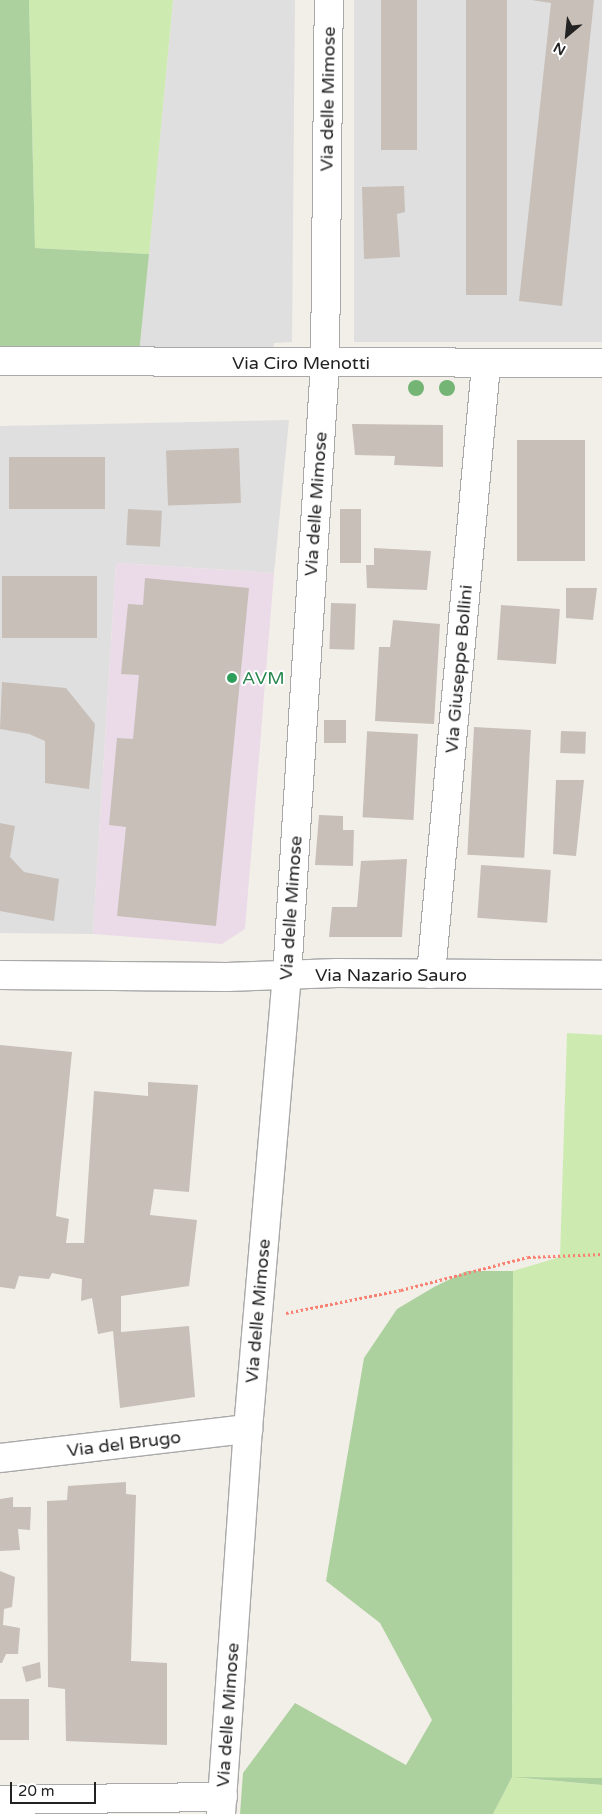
<!DOCTYPE html>
<style>
body{margin:0}
#map{position:relative;width:602px;height:1814px;overflow:hidden;background:#f2efe9;font-family:"Varela Round",sans-serif}
div>[style]{position:absolute}
[style*='--x']{left:calc(var(--x)*1px);top:calc(var(--y)*1px);width:calc(var(--w)*1px);rotate:calc(var(--a)*1deg)}
.residential>*{inset:0;background:#e0dfdf;transform-origin:0 0}
.industrial>*{inset:0;background:#ebdbe8}
.grass>*{inset:0;background:#cdebb0}
.forest>*{inset:0;background:#add19e}
.building>*{inset:0;background:#c7bfb8;transform-origin:0 0}
.path>*{height:3px;margin-top:-1.5px;transform-origin:0;background:repeating-linear-gradient(90deg,#fa8072 0 2.5px,transparent 0 5px)}
.roads{filter:drop-shadow(1px 0 #a9a9a9) drop-shadow(-1px 0 #a9a9a9) drop-shadow(0 1px #a9a9a9) drop-shadow(0 -1px #a9a9a9)}
.minor>*{height:28px;margin:-14px;padding:0 14px;transform-origin:14px;border-radius:14px;background:#fff}
.trees>*{width:16px;height:16px;margin:-8px;border-radius:50%;background:#74b475}
.dots>*{width:14px;height:14px;translate:-50% -50%;box-sizing:border-box;border:2px solid #fff;border-radius:50%}
span{translate:-50% -50%;white-space:nowrap;text-align:center;line-height:1.15;-webkit-text-stroke:4px #fff;paint-order:stroke}
.street-label{font-size:18px;color:#222}
.leisure-label{font-size:18px;color:#27864d}
.left{translate:0 -50%;text-align:left}
.north{position:absolute;left:542px;top:10px;width:50px;height:50px;-webkit-text-stroke:4px #fff;paint-order:stroke;rotate:208deg;font-size:14px;font-weight:700;line-height:20px;text-align:center;color:#222}
.north::after{content:'';display:block;margin:auto;width:18px;height:22px;background:#222;clip-path:polygon(50% 0,100% 100%,50% 72%,0 100%)}
.scale{position:absolute;left:10px;top:1782px;width:86px;height:22px;box-sizing:border-box;border:2px solid #222;border-top:0;padding-left:6px;font-size:15px;line-height:18px;white-space:nowrap;color:#222;-webkit-text-stroke:4px #fff;paint-order:stroke}
</style>
<div id="map">
<div class="residential">
<div style="clip-path:polygon(173px 0,295px 0,292px 342px,274px 343px,273px 355px,139px 354px)"></div>
<div style="left:354px;top:0;width:248px;height:342px"></div>
<div style="clip-path:polygon(289px 420px,274px 573px,116px 563px,93px 934px,0 933px,0 426px)"></div>
</div>
<div class="industrial">
<div style="clip-path:polygon(116px 563px,274px 573px,245px 929px,222px 944px,93px 934px)"></div>
</div>
<div class="grass">
<div style="clip-path:polygon(29px 0,173px 0,149px 254px,35px 248px)"></div>
<div style="clip-path:polygon(567px 1033px,602px 1035px,602px 1778px,521px 1778px,602px 1785px,602px 1814px,493px 1814px,512px 1777px,513px 1271px,560px 1257px)"></div>
</div>
<div class="forest">
<div style="clip-path:polygon(0 0,29px 0,35px 248px,149px 254px,139px 354px,0 355px)"></div>
<div style="clip-path:polygon(467px 1271px,513px 1271px,512px 1777px,602px 1778px,602px 1785px,512px 1777px,493px 1814px,240px 1814px,243px 1773px,295px 1703px,406px 1765px,432px 1720px,380px 1623px,326px 1581px,364px 1358px,397px 1309px,434px 1287px)"></div>
</div>
<div class="building">
<div style="left:381px;top:0;width:36px;height:150px"></div>
<div style="left:466px;top:0;width:41px;height:295px"></div>
<div style="clip-path:polygon(531px 0,594px 0,562px 306px,519px 301px,551px 3px)"></div>
<div style="clip-path:polygon(404px 186px,405px 212px,397px 214px,400px 257px,364px 259px,362px 187px)"></div>
<div style="clip-path:polygon(352px 424px,443px 425px,443px 467px,394px 465px,395px 456px,355px 455px)"></div>
<div style="left:517px;top:440px;width:68px;height:121px"></div>
<div style="left:239px;top:448px;width:55px;height:73px;rotate:88deg"></div>
<div style="left:9px;top:457px;width:96px;height:52px"></div>
<div style="left:128px;top:509px;width:34px;height:36px;rotate:3deg"></div>
<div style="left:340px;top:509px;width:21px;height:54px"></div>
<div style="clip-path:polygon(374px 548px,431px 551px,427px 590px,367px 588px,366px 565px,374px 565px)"></div>
<div style="left:2px;top:576px;width:95px;height:62px"></div>
<div style="clip-path:polygon(145px 578px,249px 588px,216px 926px,117px 916px,126px 827px,109px 825px,117px 738px,133px 739px,139px 675px,121px 674px,128px 604px,143px 605px)"></div>
<div style="clip-path:polygon(566px 588px,597px 588px,593px 620px,566px 618px)"></div>
<div style="left:331px;top:603px;width:25px;height:46px;rotate:2deg"></div>
<div style="left:501px;top:605px;width:59px;height:55px;rotate:4deg"></div>
<div style="clip-path:polygon(393px 620px,440px 624px,434px 724px,375px 721px,379px 647px,390px 647px)"></div>
<div style="clip-path:polygon(2px 682px,66px 688px,95px 724px,89px 789px,45px 783px,45px 741px,29px 734px,0 729px)"></div>
<div style="left:324px;top:720px;width:22px;height:23px"></div>
<div style="left:474px;top:727px;width:57px;height:128px;rotate:3deg"></div>
<div style="left:561px;top:731px;width:25px;height:22px;rotate:2deg"></div>
<div style="left:418px;top:734px;width:86px;height:51px;rotate:93deg"></div>
<div style="clip-path:polygon(556px 780px,584px 780px,576px 856px,553px 854px)"></div>
<div style="clip-path:polygon(319px 815px,343px 816px,343px 830px,354px 830px,353px 866px,315px 865px)"></div>
<div style="clip-path:polygon(0 823px,15px 826px,10px 857px,24px 872px,59px 879px,54px 921px,0 911px)"></div>
<div style="clip-path:polygon(407px 859px,402px 937px,329px 937px,332px 907px,357px 907px,361px 861px)"></div>
<div style="left:481px;top:865px;width:70px;height:53px;rotate:4deg"></div>
<div style="clip-path:polygon(0 1045px,72px 1052px,56px 1216px,69px 1219px,66px 1243px,84px 1243px,94px 1091px,148px 1096px,148px 1082px,198px 1085px,189px 1192px,154px 1189px,150px 1215px,197px 1220px,189px 1286px,121px 1296px,121px 1332px,189px 1326px,195px 1397px,120px 1408px,113px 1331px,98px 1334px,92px 1298px,81px 1301px,82px 1279px,52px 1273px,49px 1279px,19px 1276px,15px 1289px,0 1287px)"></div>
<div style="clip-path:polygon(126px 1482px,126px 1494px,136px 1495px,131px 1661px,167px 1663px,167px 1745px,66px 1741px,65px 1689px,48px 1687px,47px 1501px,67px 1500px,68px 1486px)"></div>
<div style="clip-path:polygon(13px 1497px,13px 1507px,31px 1507px,30px 1530px,18px 1529px,20px 1550px,0 1551px,0 1499px)"></div>
<div style="clip-path:polygon(0 1571px,15px 1577px,12px 1607px,4px 1609px,3px 1625px,20px 1628px,18px 1654px,6px 1654px,2px 1663px,0 1663px)"></div>
<div style="clip-path:polygon(40px 1662px,41px 1678px,26px 1682px,22px 1667px)"></div>
<div style="left:0;top:1699px;width:29px;height:41px"></div>
</div>
<div class="path">
<div style="--x:286;--y:1313;--w:117;--a:-11.3"></div>
<div style="--x:401;--y:1290;--w:131;--a:-14.6"></div>
<div style="--x:528;--y:1257;--w:74;--a:-2.3"></div>
</div>
<div class="roads">
<div class="minor">
<div style="--x:0;--y:361;--w:602;--a:0.19"></div>
<div style="--x:431;--y:974;--w:611;--a:-84.84"></div>
<div style="--x:0;--y:975;--w:227;--a:0.5"></div>
<div style="--x:227;--y:977;--w:110;--a:-2.1"></div>
<div style="--x:337;--y:973;--w:265;--a:0.4"></div>
<div style="--x:0;--y:1458;--w:250;--a:-6.7"></div>
<div style="--x:0;--y:1800;--w:223;--a:-0.8"></div>
<div style="--x:221;--y:1814;--w:386;--a:-86"></div>
<div style="--x:248;--y:1429;--w:455;--a:-85.1"></div>
<div style="--x:287;--y:976;--w:614;--a:-86.45"></div>
<div style="--x:325;--y:363;--w:363;--a:-89.4"></div>
</div>
</div>
<div class="trees">
<div style="left:416px;top:388px"></div>
<div style="left:447px;top:388px"></div>
</div>
<div class="dots">
<div style="left:232px;top:678px;background:#2e9e5b"></div>
</div>
<div class="street-label">
<span style="left:328px;top:99px;rotate:-89deg">Via delle Mimose</span>
<span style="left:301px;top:363px">Via Ciro Menotti</span>
<span style="left:316px;top:504px;rotate:-86deg">Via delle Mimose</span>
<span style="left:459px;top:669px;rotate:-85deg">Via Giuseppe Bollini</span>
<span style="left:291px;top:908px;rotate:-86deg">Via delle Mimose</span>
<span style="left:391px;top:975px">Via Nazario Sauro</span>
<span style="left:258px;top:1311px;rotate:-85deg">Via delle Mimose</span>
<span style="left:124px;top:1444px;rotate:-7deg">Via del Brugo</span>
<span style="left:228px;top:1715px;rotate:-86deg">Via delle Mimose</span>
</div>
<div class="leisure-label">
<span class="left" style="left:242px;top:678px">AVM</span>
</div>
<div class="north">N</div>
<div class="scale">20 m</div>
</div>
